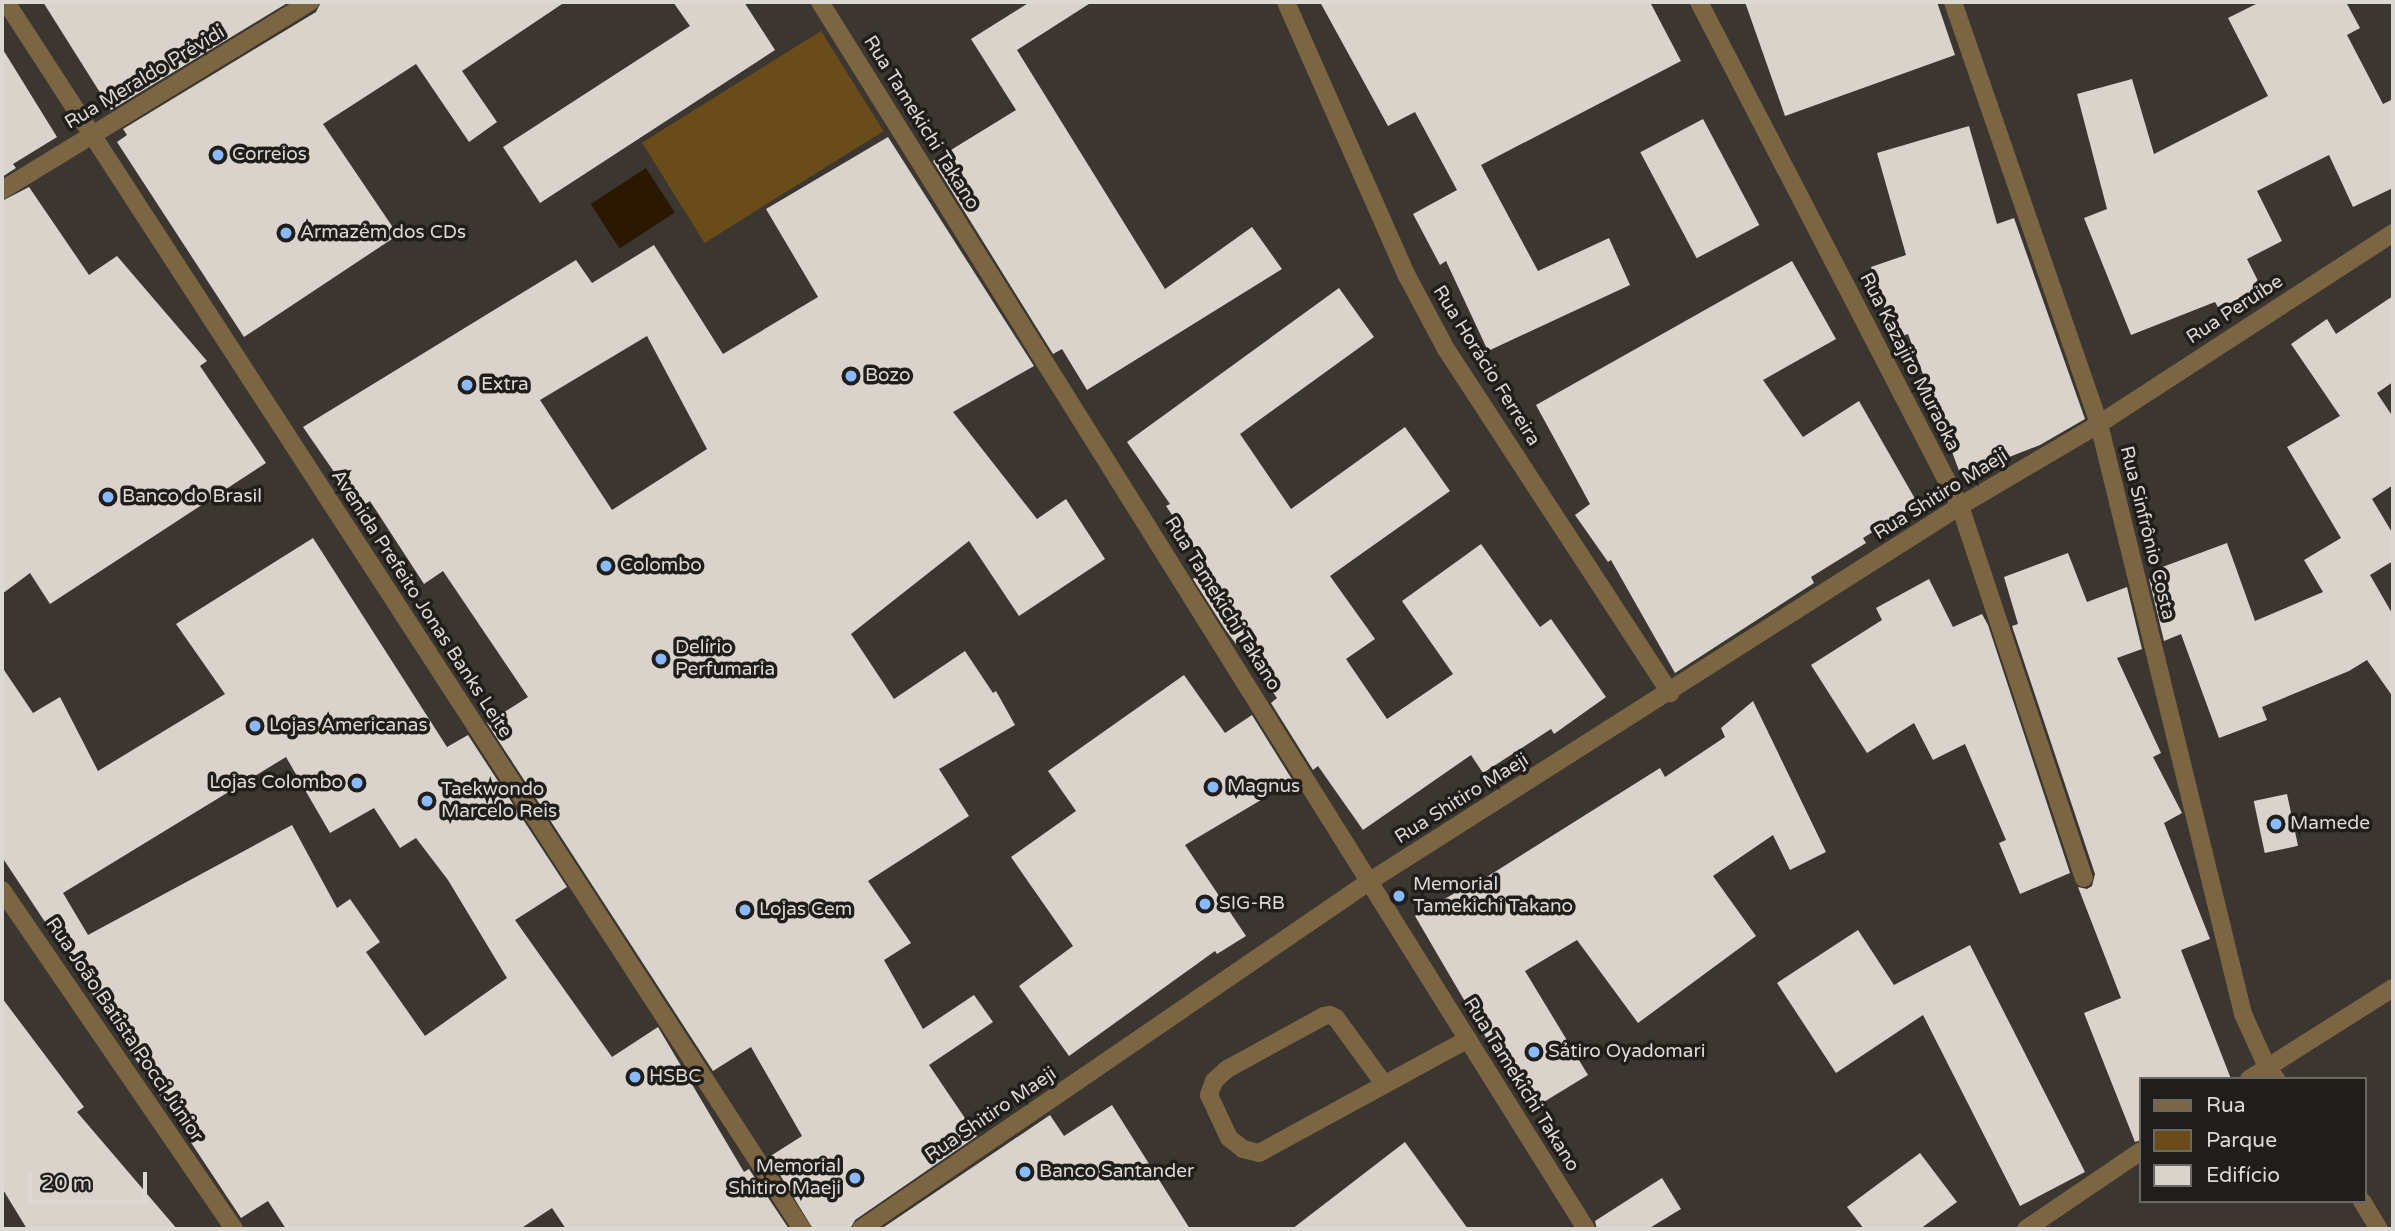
<!DOCTYPE html>
<meta charset="utf-8">
<style>
body{margin:0}
#map{position:relative;width:2395px;height:1231px;overflow:hidden;background:#3b3730;font-family:"Varela Round",sans-serif}
div>[style]{position:absolute}
[style*='--x']{left:calc(var(--x)*1px);top:calc(var(--y)*1px);width:calc(var(--w)*1px);rotate:calc(var(--a)*1deg)}
.green>*{inset:0;background:#6a4c1a;transform-origin:0 0}
.water>*{inset:0;background:#2a1900;transform-origin:0 0}
.building>*{inset:0;background:#d9d3cb;transform-origin:0 0}
.minor>*{height:18px;margin:-9px;padding:0 9px;transform-origin:9px;border-radius:9px;background:#7c6543}
.dots>*{width:19px;height:19px;translate:-50% -50%;box-sizing:border-box;border:4px solid #201e1b;border-radius:50%}
span{translate:-50% -50%;white-space:nowrap;text-align:center;line-height:1.15;-webkit-text-stroke:7px #201e1b;paint-order:stroke}
.street-label{font-size:19px;color:#dcd9d5}
.poi-label{font-size:19px;color:#dcd9d5}
.left{translate:0 -50%;text-align:left}
.right{translate:-100% -50%;text-align:right}
.frame{position:absolute;inset:0;border:4px solid #dcd9d5;pointer-events:none}
.legend{position:absolute;left:2139px;top:1077px;width:228px;height:126px;box-sizing:border-box;background:#201e1b;border:2px solid #6b6965;margin:0;padding:9px 12px;list-style:none;font-size:21px;color:#dcd9d5}
.legend li{display:flex;align-items:center;gap:14px;height:35px}
.legend b{width:35px;border:2px solid #6b6965}
.scale{position:absolute;left:28px;top:1172px;width:119px;height:32px;box-sizing:border-box;border:4px solid #dcd9d5;border-top:0;padding-left:9px;font-size:21px;line-height:24px;white-space:nowrap;color:#dcd9d5;-webkit-text-stroke:5px #201e1b;paint-order:stroke}
</style>
<div id="map">
<div class="green">
<div style="left:821px;top:31px;width:118px;height:211px;rotate:58deg"></div>
</div>
<div class="water">
<div style="left:646px;top:168px;width:53px;height:66px;rotate:57deg"></div>
</div>
<div class="building">
<div style="clip-path:polygon(43px 2px,289px 2px,111px 110px)"></div>
<div style="clip-path:polygon(321px 2px,565px 2px,462px 71px,497px 122px,469px 142px,416px 64px,323px 124px,398px 235px,244px 337px,117px 142px,127px 135px,123px 129px,316px 12px)"></div>
<div style="clip-path:polygon(673px 2px,744px 2px,775px 50px,540px 203px,503px 147px,690px 26px)"></div>
<div style="clip-path:polygon(1030px 2px,1092px 2px,1017px 50px,1165px 289px,1252px 227px,1282px 269px,1087px 390px,1062px 349px,1053px 354px,933px 161px,1016px 110px,971px 39px)"></div>
<div style="clip-path:polygon(1320px 2px,1650px 2px,1681px 61px,1481px 165px,1538px 271px,1609px 238px,1630px 285px,1488px 351px,1446px 261px,1440px 265px,1413px 214px,1457px 190px,1415px 112px,1388px 126px)"></div>
<div style="clip-path:polygon(1745px 2px,1937px 2px,1955px 55px,1785px 116px)"></div>
<div style="clip-path:polygon(2260px 2px,2346px 2px,2360px 28px,2347px 35px,2383px 104px,2393px 99px,2393px 188px,2353px 207px,2329px 155px,2257px 191px,2282px 241px,2247px 259px,2261px 287px,2219px 309px,2215px 302px,2131px 335px,2084px 218px,2107px 209px,2077px 94px,2132px 79px,2154px 154px,2268px 96px,2228px 18px)"></div>
<div style="clip-path:polygon(2px 48px,57px 137px,13px 164px,16px 168px,2px 177px)"></div>
<div style="left:1703px;top:119px;width:120px;height:71px;rotate:62deg"></div>
<div style="clip-path:polygon(1969px 126px,1997px 224px,2014px 218px,2085px 419px,2040px 445px,1961px 476px,1908px 334px,1894px 339px,1871px 267px,1906px 255px,1877px 153px)"></div>
<div style="clip-path:polygon(evenodd,888px 137px,1034px 366px,953px 412px,1037px 519px,1066px 499px,1105px 559px,1019px 616px,969px 541px,851px 634px,894px 699px,965px 651px,993px 693px,996px 691px,1015px 725px,939px 769px,969px 816px,868px 881px,911px 943px,884px 960px,923px 1029px,974px 995px,993px 1022px,929px 1065px,977px 1136px,855px 1220px,850px 1229px,813px 1229px,769px 1157px,802px 1136px,751px 1047px,713px 1071px,487px 723px,528px 697px,443px 571px,424px 584px,370px 501px,359px 508px,303px 427px,576px 260px,592px 283px,654px 245px,723px 354px,818px 297px,766px 209px,888px 137px,647px 336px,707px 449px,612px 510px,540px 400px,647px 336px)"></div>
<div style="clip-path:polygon(29px 187px,89px 275px,117px 256px,207px 361px,200px 366px,266px 463px,50px 604px,30px 573px,2px 594px,2px 201px)"></div>
<div style="clip-path:polygon(1792px 261px,1836px 339px,1763px 380px,1803px 437px,1859px 401px,1918px 504px,1863px 538px,1866px 543px,1811px 577px,1814px 583px,1675px 673px,1611px 560px,1608px 562px,1575px 515px,1590px 504px,1536px 405px)"></div>
<div style="clip-path:polygon(1339px 288px,1374px 337px,1240px 434px,1291px 509px,1405px 427px,1450px 491px,1330px 576px,1375px 639px,1346px 659px,1387px 719px,1453px 674px,1402px 601px,1481px 544px,1540px 627px,1551px 619px,1606px 697px,1554px 734px,1551px 729px,1483px 773px,1471px 755px,1363px 830px,1318px 766px,1313px 770px,1271px 703px,1277px 698px,1238px 642px,1236px 644px,1225px 629px,1193px 579px,1208px 568px,1166px 506px,1170px 504px,1127px 442px)"></div>
<div style="clip-path:polygon(2393px 296px,2393px 382px,2377px 393px,2393px 417px,2393px 485px,2372px 499px,2393px 534px,2393px 561px,2370px 575px,2393px 615px,2393px 697px,2367px 660px,2349px 671px,2262px 707px,2267px 720px,2219px 738px,2181px 634px,2164px 641px,2149px 579px,2159px 575px,2157px 569px,2227px 543px,2255px 621px,2323px 592px,2304px 560px,2341px 538px,2287px 447px,2340px 416px,2291px 344px,2327px 319px,2336px 334px)"></div>
<div style="clip-path:polygon(evenodd,313px 538px,447px 747px,468px 735px,567px 887px,515px 920px,612px 1057px,658px 1027px,744px 1172px,749px 1169px,789px 1229px,566px 1229px,552px 1208px,520px 1229px,286px 1229px,268px 1201px,241px 1218px,2px 857px,2px 667px,33px 713px,60px 697px,98px 771px,225px 694px,176px 624px,313px 538px,286px 757px,330px 833px,374px 808px,400px 848px,416px 838px,448px 880px,507px 978px,425px 1036px,366px 952px,380px 942px,350px 899px,337px 908px,292px 825px,88px 935px,63px 893px,286px 757px)"></div>
<div style="clip-path:polygon(2068px 553px,2087px 602px,2127px 587px,2142px 649px,2117px 658px,2161px 753px,2153px 757px,2182px 813px,2164px 823px,2210px 939px,2181px 950px,2231px 1079px,2141px 1079px,2141px 1140px,2135px 1142px,2084px 1013px,2121px 998px,2078px 887px,2087px 889px,2092px 886px,2095px 874px,2012px 626px,2018px 624px,2004px 577px)"></div>
<div style="clip-path:polygon(1929px 579px,1953px 627px,1982px 614px,1988px 625px,2070px 873px,2020px 894px,1999px 843px,2006px 840px,1965px 744px,1933px 760px,1914px 723px,1867px 753px,1811px 665px,1882px 620px,1876px 608px)"></div>
<div style="clip-path:polygon(1184px 675px,1225px 733px,1252px 715px,1293px 781px,1185px 845px,1246px 936px,1217px 954px,1215px 951px,1069px 1056px,1019px 986px,1073px 946px,1011px 857px,1076px 811px,1048px 771px)"></div>
<div style="clip-path:polygon(1753px 701px,1826px 852px,1790px 870px,1773px 835px,1713px 876px,1756px 936px,1638px 1023px,1577px 940px,1525px 971px,1588px 1075px,1529px 1111px,1415px 916px,1481px 878px,1482px 880px,1660px 768px,1665px 777px,1725px 737px,1721px 728px)"></div>
<div style="left:2287px;top:794px;width:53px;height:34px;rotate:78deg"></div>
<div style="clip-path:polygon(1858px 930px,1894px 985px,1970px 945px,2085px 1172px,2020px 1206px,1923px 1015px,1836px 1073px,1777px 983px)"></div>
<div style="clip-path:polygon(2px 998px,84px 1107px,77px 1112px,177px 1229px,27px 1229px,2px 1188px)"></div>
<div style="clip-path:polygon(1112px 1105px,1190px 1229px,881px 1229px,1050px 1115px,1064px 1136px)"></div>
<div style="clip-path:polygon(1405px 1142px,1468px 1229px,1292px 1229px)"></div>
<div style="clip-path:polygon(1920px 1153px,1957px 1202px,1920px 1229px,1864px 1229px,1847px 1207px)"></div>
<div style="clip-path:polygon(1662px 1178px,1681px 1209px,1648px 1229px,1597px 1229px,1595px 1221px)"></div>
</div>
<div class="minor">
<div style="--x:6;--y:2;--w:1463;--a:57.03"></div>
<div style="--x:820;--y:2;--w:1446;--a:58.02"></div>
<div style="--x:1286;--y:2;--w:300;--a:66.2"></div>
<div style="--x:1407;--y:276;--w:83;--a:61.9"></div>
<div style="--x:1446;--y:349;--w:411;--a:56.9"></div>
<div style="--x:1699;--y:2;--w:568;--a:62.62"></div>
<div style="--x:1960;--y:506;--w:392;--a:71.6"></div>
<div style="--x:1953;--y:2;--w:447;--a:70.9"></div>
<div style="--x:2099;--y:424;--w:607;--a:76.28"></div>
<div style="--x:2243;--y:1014;--w:58;--a:65.6"></div>
<div style="--x:2267;--y:1067;--w:15;--a:53"></div>
<div style="--x:2;--y:190;--w:361;--a:-31.4"></div>
<div style="--x:2;--y:890;--w:411;--a:55.6"></div>
<div style="--x:2249;--y:1079;--w:170;--a:-32.3"></div>
<div style="--x:1384;--y:1084;--w:82;--a:-126"></div>
<div style="--x:1336;--y:1018;--w:7;--a:-153"></div>
<div style="--x:1330;--y:1015;--w:6;--a:171"></div>
<div style="--x:1324;--y:1016;--w:111;--a:151.3"></div>
<div style="--x:1227;--y:1069;--w:18;--a:137"></div>
<div style="--x:1214;--y:1081;--w:15;--a:110"></div>
<div style="--x:1209;--y:1095;--w:47;--a:65.1"></div>
<div style="--x:1229;--y:1138;--w:18;--a:38"></div>
<div style="--x:1243;--y:1149;--w:16;--a:14"></div>
<div style="--x:1259;--y:1153;--w:238;--a:-28.6"></div>
<div style="--x:2362;--y:1201;--w:33;--a:59"></div>
<div style="--x:861;--y:1229;--w:617;--a:-34.36"></div>
<div style="--x:1370;--y:881;--w:699;--a:-32.44"></div>
<div style="--x:1960;--y:506;--w:161;--a:-30.5"></div>
<div style="--x:2099;--y:424;--w:351;--a:-33"></div>
<div style="--x:2026;--y:1229;--w:139;--a:-34.1"></div>
</div>
<div class="dots">
<div style="left:218px;top:155px;background:#8bbafc"></div>
<div style="left:286px;top:233px;background:#8bbafc"></div>
<div style="left:851px;top:376px;background:#8bbafc"></div>
<div style="left:467px;top:385px;background:#8bbafc"></div>
<div style="left:108px;top:497px;background:#8bbafc"></div>
<div style="left:606px;top:566px;background:#8bbafc"></div>
<div style="left:661px;top:659px;background:#8bbafc"></div>
<div style="left:255px;top:726px;background:#8bbafc"></div>
<div style="left:357px;top:783px;background:#8bbafc"></div>
<div style="left:1213px;top:787px;background:#8bbafc"></div>
<div style="left:427px;top:801px;background:#8bbafc"></div>
<div style="left:2276px;top:824px;background:#8bbafc"></div>
<div style="left:1399px;top:896px;background:#8bbafc"></div>
<div style="left:1205px;top:904px;background:#8bbafc"></div>
<div style="left:745px;top:910px;background:#8bbafc"></div>
<div style="left:1534px;top:1052px;background:#8bbafc"></div>
<div style="left:635px;top:1077px;background:#8bbafc"></div>
<div style="left:1025px;top:1172px;background:#8bbafc"></div>
<div style="left:855px;top:1178px;background:#8bbafc"></div>
</div>
<div class="street-label">
<span style="left:145px;top:78px;rotate:-31deg">Rua Meraldo Prévidi</span>
<span style="left:921px;top:123px;rotate:58deg">Rua Tamekichi Takano</span>
<span style="left:2235px;top:310px;rotate:-33deg">Rua Peruíbe</span>
<span style="left:1909px;top:362px;rotate:63deg">Rua Kazajiro Muraoka</span>
<span style="left:1486px;top:366px;rotate:58deg">Rua Horácio Ferreira</span>
<span style="left:1941px;top:495px;rotate:-32deg">Rua Shitiro Maeji</span>
<span style="left:2147px;top:533px;rotate:76deg">Rua Sinfrônio Costa</span>
<span style="left:421px;top:604px;rotate:57deg">Avenida Prefeito Jonas Banks Leite</span>
<span style="left:1222px;top:604px;rotate:58deg">Rua Tamekichi Takano</span>
<span style="left:1462px;top:799px;rotate:-32deg">Rua Shitiro Maeji</span>
<span style="left:124px;top:1030px;rotate:56deg">Rua João Batista Pocci Júnior</span>
<span style="left:1521px;top:1085px;rotate:58deg">Rua Tamekichi Takano</span>
<span style="left:991px;top:1115px;rotate:-34deg">Rua Shitiro Maeji</span>
</div>
<div class="poi-label">
<span class="left" style="left:232px;top:155px">Correios</span>
<span class="left" style="left:300px;top:233px">Armazém dos CDs</span>
<span class="left" style="left:865px;top:376px">Bozo</span>
<span class="left" style="left:481px;top:385px">Extra</span>
<span class="left" style="left:122px;top:497px">Banco do Brasil</span>
<span class="left" style="left:620px;top:566px">Colombo</span>
<span class="left" style="left:675px;top:659px">Delírio<br>Perfumaria</span>
<span class="left" style="left:269px;top:726px">Lojas Americanas</span>
<span class="right" style="left:343px;top:783px">Lojas Colombo</span>
<span class="left" style="left:1227px;top:787px">Magnus</span>
<span class="left" style="left:441px;top:801px">Taekwondo<br>Marcelo Reis</span>
<span class="left" style="left:2290px;top:824px">Mamede</span>
<span class="left" style="left:1413px;top:896px">Memorial<br>Tamekichi Takano</span>
<span class="left" style="left:1219px;top:904px">SIG-RB</span>
<span class="left" style="left:759px;top:910px">Lojas Cem</span>
<span class="left" style="left:1548px;top:1052px">Sátiro Oyadomari</span>
<span class="left" style="left:649px;top:1077px">HSBC</span>
<span class="right" style="left:841px;top:1178px">Memorial<br>Shitiro Maeji</span>
<span class="left" style="left:1039px;top:1172px">Banco Santander</span>
</div>
<div class="frame"></div>
<ul class="legend">
<li><b style="height:9px;background:#7c6543"></b>Rua</li>
<li><b style="height:19px;background:#6a4c1a"></b>Parque</li>
<li><b style="height:19px;background:#d9d3cb"></b>Edifício</li>
</ul>
<div class="scale">20 m</div>
</div>
